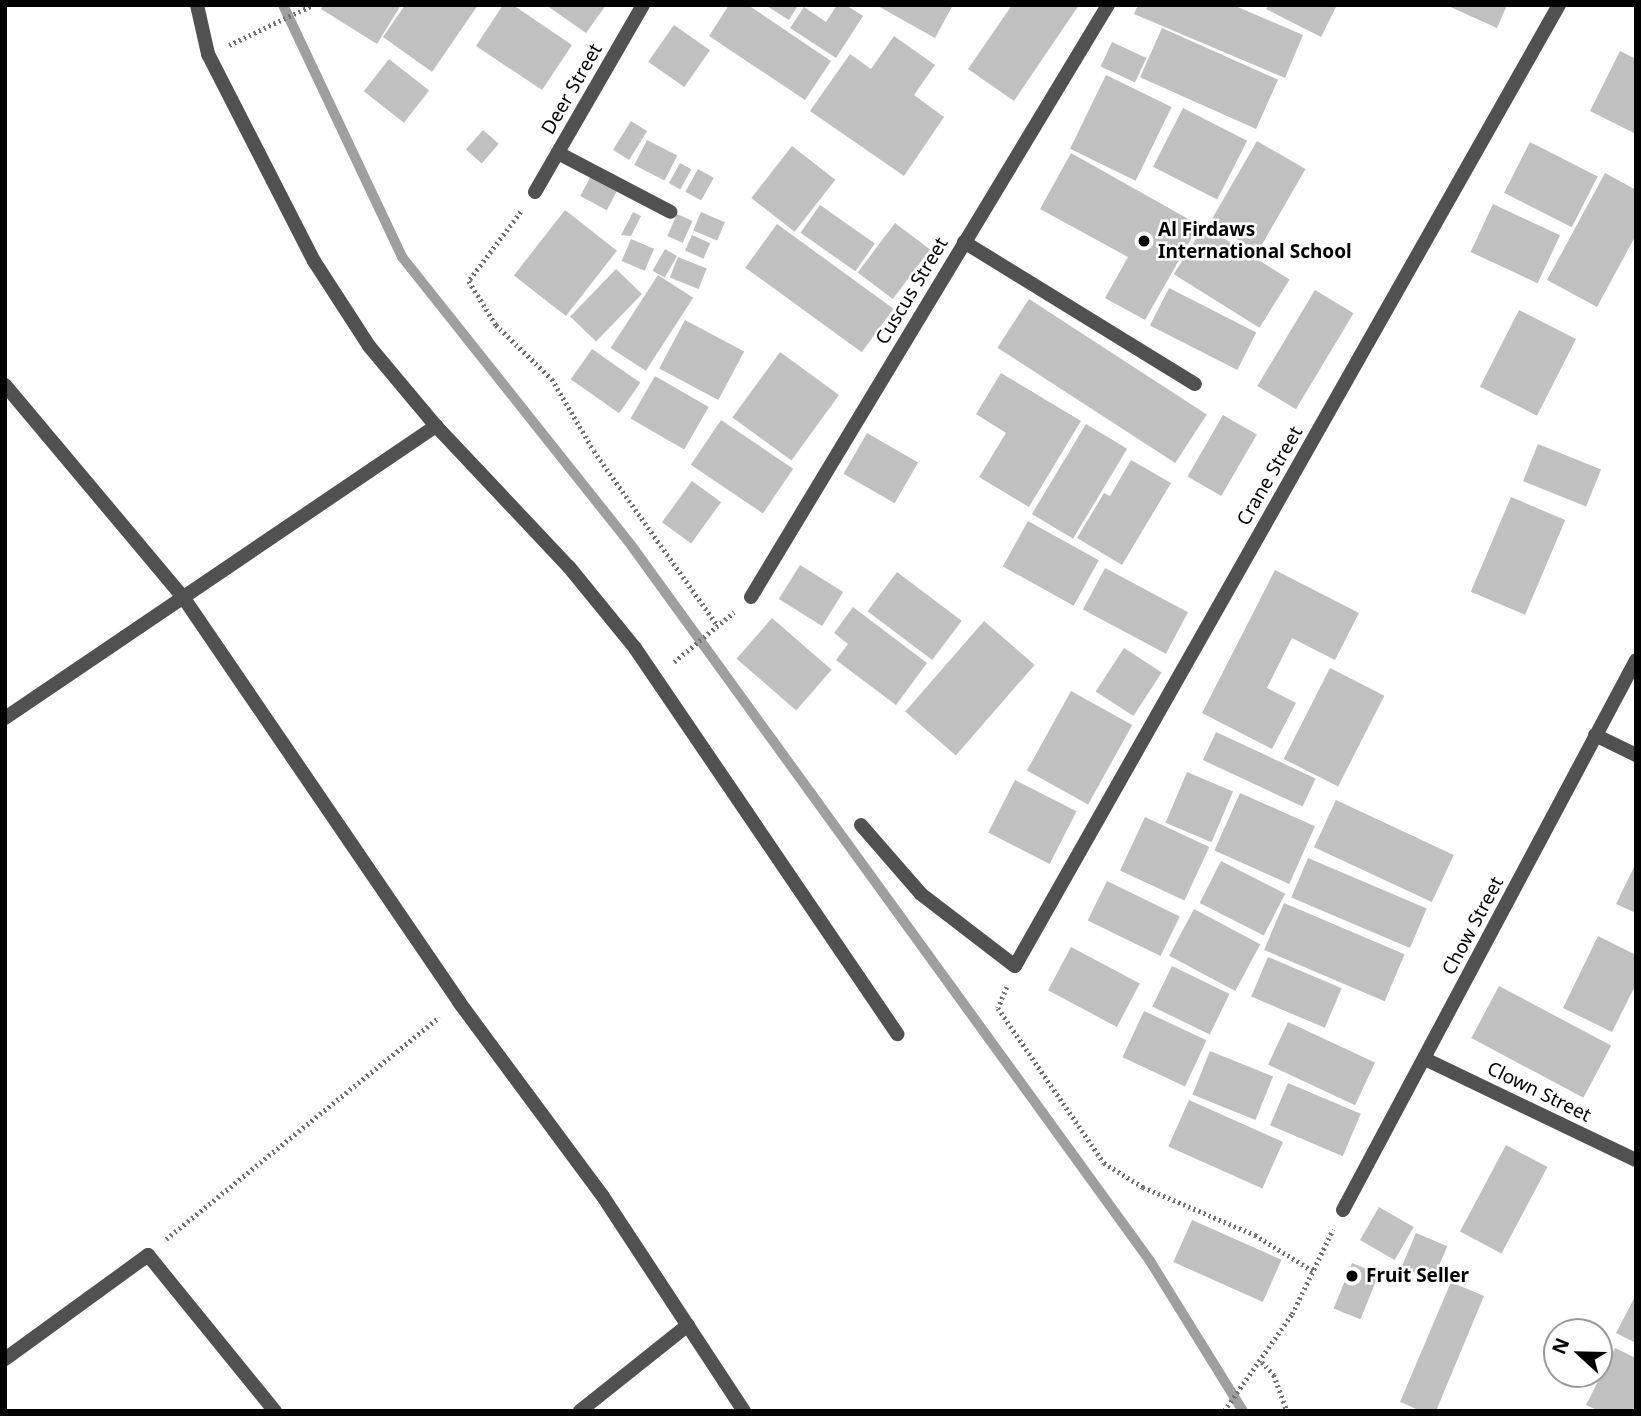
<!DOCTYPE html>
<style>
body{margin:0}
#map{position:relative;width:1641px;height:1416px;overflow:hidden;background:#fff;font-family:"Noto Sans",sans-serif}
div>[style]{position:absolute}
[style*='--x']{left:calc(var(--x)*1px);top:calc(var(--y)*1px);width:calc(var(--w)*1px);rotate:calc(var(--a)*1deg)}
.stream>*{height:10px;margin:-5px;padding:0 5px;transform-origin:5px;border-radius:5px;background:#9f9f9f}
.building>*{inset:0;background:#c0c0c0;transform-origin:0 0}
.path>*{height:4.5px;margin-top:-2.25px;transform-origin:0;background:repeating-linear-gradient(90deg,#737373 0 2px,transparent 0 5.5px)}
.service>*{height:14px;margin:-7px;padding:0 7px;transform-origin:7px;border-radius:7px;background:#515151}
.minor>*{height:14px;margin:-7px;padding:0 7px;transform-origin:7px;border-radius:7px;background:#515151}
.dots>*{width:19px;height:19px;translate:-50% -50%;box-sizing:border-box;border:4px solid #fff;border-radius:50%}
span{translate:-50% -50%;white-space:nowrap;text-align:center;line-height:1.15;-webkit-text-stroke:5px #fff;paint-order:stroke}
.street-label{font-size:19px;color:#000}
.poi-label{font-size:19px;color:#000;font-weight:700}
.left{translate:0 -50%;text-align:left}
.frame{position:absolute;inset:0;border:7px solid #000;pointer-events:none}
.north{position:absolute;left:1543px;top:1318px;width:70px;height:70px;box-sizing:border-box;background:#fff;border:2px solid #999;border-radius:50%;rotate:292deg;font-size:19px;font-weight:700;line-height:28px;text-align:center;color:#000}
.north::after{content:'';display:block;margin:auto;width:24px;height:32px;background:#000;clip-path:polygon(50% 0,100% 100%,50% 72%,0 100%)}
</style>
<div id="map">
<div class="stream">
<div style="--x:283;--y:5;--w:279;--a:64.7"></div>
<div style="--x:402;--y:257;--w:368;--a:51.5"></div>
<div style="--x:631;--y:545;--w:884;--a:54.06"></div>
<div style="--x:1150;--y:1261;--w:176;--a:58.2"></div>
</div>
<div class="building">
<div style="clip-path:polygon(323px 5px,401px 5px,377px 44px,321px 9px)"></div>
<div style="clip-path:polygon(405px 5px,478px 5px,432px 72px,383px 37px)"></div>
<div style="clip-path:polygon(503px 5px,513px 5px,572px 45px,542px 90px,476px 46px)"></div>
<div style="clip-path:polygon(546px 5px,606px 5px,586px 33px)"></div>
<div style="clip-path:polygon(729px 5px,748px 5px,831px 61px,805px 100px,709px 36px)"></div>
<div style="clip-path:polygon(765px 5px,798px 5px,789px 20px)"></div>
<div style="clip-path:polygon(837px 5px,846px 5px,863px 16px,836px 58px,790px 28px,804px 7px,826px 22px)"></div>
<div style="clip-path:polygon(876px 5px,953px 5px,935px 38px)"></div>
<div style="clip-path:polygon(1012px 5px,1079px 5px,1014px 101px,968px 69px)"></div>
<div style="clip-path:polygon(1138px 5px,1233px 5px,1303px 35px,1285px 78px,1134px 14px)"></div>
<div style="clip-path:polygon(1269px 5px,1337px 5px,1321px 37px,1266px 9px)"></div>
<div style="clip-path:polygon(1446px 5px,1507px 5px,1497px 28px)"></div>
<div style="left:674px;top:25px;width:44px;height:45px;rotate:35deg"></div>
<div style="left:1162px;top:28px;width:127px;height:54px;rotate:24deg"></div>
<div style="clip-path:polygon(894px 36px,935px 65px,914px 95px,944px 117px,904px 176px,810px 111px,850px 54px,871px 69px)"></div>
<div style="left:1112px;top:42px;width:38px;height:27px;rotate:25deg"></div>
<div style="clip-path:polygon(1620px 51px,1636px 59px,1636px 134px,1590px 111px)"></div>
<div style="left:389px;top:59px;width:51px;height:41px;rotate:38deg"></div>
<div style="left:1106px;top:75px;width:73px;height:82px;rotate:26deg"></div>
<div style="left:1183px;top:108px;width:72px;height:66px;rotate:27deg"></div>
<div style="left:631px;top:121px;width:19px;height:34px;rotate:32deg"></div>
<div style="left:483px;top:130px;width:21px;height:26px;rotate:41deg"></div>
<div style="left:647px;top:140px;width:34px;height:28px;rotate:27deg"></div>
<div style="left:1257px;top:141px;width:56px;height:95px;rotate:30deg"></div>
<div style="left:1530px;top:142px;width:76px;height:57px;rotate:27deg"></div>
<div style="left:792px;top:146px;width:55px;height:66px;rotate:38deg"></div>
<div style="clip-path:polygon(1071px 153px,1199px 225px,1145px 320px,1105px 298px,1128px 257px,1040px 209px)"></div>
<div style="left:680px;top:163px;width:13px;height:23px;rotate:29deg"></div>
<div style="left:698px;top:169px;width:18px;height:26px;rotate:29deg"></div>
<div style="clip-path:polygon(1605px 173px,1636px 190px,1636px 235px,1597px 307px,1547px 280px)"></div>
<div style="left:592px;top:174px;width:30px;height:25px;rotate:28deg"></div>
<div style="left:1493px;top:204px;width:74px;height:53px;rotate:25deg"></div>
<div style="left:820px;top:205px;width:67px;height:34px;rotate:35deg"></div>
<div style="left:565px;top:210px;width:66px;height:83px;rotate:38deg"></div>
<div style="clip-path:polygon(633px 212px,641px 216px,631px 236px,621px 235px)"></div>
<div style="left:701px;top:212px;width:26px;height:20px;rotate:23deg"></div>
<div style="left:677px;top:214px;width:17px;height:24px;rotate:24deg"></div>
<div style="left:895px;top:223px;width:44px;height:62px;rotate:37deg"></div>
<div style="left:777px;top:224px;width:144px;height:54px;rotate:36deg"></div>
<div style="left:1204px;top:226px;width:101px;height:57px;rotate:32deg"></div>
<div style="left:692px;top:235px;width:20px;height:17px;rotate:24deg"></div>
<div style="left:631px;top:239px;width:25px;height:24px;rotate:23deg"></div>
<div style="left:665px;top:249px;width:14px;height:25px;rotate:30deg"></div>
<div style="left:678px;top:257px;width:31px;height:22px;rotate:22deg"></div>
<div style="left:616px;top:269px;width:36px;height:66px;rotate:44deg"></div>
<div style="left:658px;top:275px;width:42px;height:87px;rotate:33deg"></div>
<div style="left:1169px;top:288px;width:98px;height:42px;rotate:27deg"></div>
<div style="left:1315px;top:290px;width:45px;height:112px;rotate:31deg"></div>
<div style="left:1029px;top:299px;width:212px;height:58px;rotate:33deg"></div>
<div style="left:1519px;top:310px;width:64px;height:86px;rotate:27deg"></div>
<div style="left:685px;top:320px;width:67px;height:55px;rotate:28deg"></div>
<div style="left:592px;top:349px;width:59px;height:37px;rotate:35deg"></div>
<div style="left:780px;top:352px;width:73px;height:81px;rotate:36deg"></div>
<div style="clip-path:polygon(1001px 373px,1081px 421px,1029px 507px,979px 477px,1006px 433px,976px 414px)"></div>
<div style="left:655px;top:376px;width:62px;height:49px;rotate:30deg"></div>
<div style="left:1223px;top:415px;width:39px;height:71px;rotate:30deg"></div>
<div style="left:721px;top:420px;width:87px;height:54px;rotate:34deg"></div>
<div style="left:1086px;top:424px;width:48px;height:105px;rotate:31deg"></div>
<div style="left:867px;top:433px;width:59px;height:47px;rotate:30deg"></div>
<div style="left:1538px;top:444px;width:68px;height:40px;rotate:22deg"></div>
<div style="clip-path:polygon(1131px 460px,1171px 483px,1122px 565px,1077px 538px,1104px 493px,1110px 496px)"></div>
<div style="left:692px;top:481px;width:36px;height:51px;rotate:36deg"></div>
<div style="left:1511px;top:497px;width:59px;height:103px;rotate:23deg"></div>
<div style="left:1028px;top:521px;width:81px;height:52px;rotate:29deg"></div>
<div style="left:800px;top:565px;width:51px;height:40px;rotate:32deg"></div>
<div style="left:1105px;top:568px;width:94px;height:47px;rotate:28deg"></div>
<div style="clip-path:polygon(1275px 570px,1359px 613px,1335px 660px,1292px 638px,1267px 688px,1296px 703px,1272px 749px,1202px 713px)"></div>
<div style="left:897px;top:572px;width:81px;height:49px;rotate:37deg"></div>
<div style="clip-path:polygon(853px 607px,927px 663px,896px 705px,836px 660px,848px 644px,834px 633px)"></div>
<div style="left:772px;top:618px;width:79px;height:54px;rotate:41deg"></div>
<div style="left:984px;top:621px;width:67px;height:120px;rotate:41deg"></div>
<div style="left:1124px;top:648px;width:45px;height:52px;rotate:33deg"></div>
<div style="left:1330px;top:668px;width:61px;height:102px;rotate:27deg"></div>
<div style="left:1071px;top:691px;width:70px;height:91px;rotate:29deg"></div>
<div style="left:1216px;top:732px;width:110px;height:31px;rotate:25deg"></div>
<div style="left:1187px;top:772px;width:50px;height:55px;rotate:23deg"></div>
<div style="left:1015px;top:780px;width:69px;height:59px;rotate:27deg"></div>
<div style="left:1240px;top:793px;width:82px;height:63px;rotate:24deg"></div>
<div style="left:1336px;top:800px;width:130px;height:52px;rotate:25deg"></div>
<div style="left:1145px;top:817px;width:71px;height:59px;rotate:25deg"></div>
<div style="left:1308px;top:858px;width:129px;height:43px;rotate:23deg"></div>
<div style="left:1221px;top:861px;width:72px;height:47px;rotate:27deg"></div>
<div style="clip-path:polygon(1636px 863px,1636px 913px,1616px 904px)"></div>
<div style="left:1107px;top:881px;width:81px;height:44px;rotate:26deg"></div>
<div style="left:1284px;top:903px;width:131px;height:51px;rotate:23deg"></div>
<div style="left:1194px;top:909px;width:75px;height:53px;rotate:28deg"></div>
<div style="clip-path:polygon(1598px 936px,1636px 955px,1636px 984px,1612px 1032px,1563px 1008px)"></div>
<div style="left:1071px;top:947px;width:78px;height:49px;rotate:28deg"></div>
<div style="left:1268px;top:957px;width:80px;height:43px;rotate:23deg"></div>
<div style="left:1172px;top:966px;width:64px;height:45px;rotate:26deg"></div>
<div style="left:1499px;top:986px;width:127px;height:59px;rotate:28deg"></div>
<div style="left:1144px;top:1011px;width:69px;height:51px;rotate:25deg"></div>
<div style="left:1288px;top:1022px;width:96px;height:47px;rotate:25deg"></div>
<div style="left:1210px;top:1051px;width:68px;height:47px;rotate:22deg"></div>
<div style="left:1288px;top:1083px;width:79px;height:46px;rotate:23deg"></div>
<div style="left:1189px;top:1100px;width:103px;height:51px;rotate:24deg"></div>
<div style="left:1506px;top:1145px;width:47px;height:98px;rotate:28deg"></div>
<div style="left:1379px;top:1207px;width:40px;height:38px;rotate:30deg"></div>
<div style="left:1192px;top:1220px;width:98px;height:46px;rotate:24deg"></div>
<div style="left:1416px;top:1233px;width:34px;height:37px;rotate:23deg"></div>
<div style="left:1352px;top:1263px;width:29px;height:49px;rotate:22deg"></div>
<div style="clip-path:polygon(1451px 1282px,1484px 1296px,1436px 1411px,1421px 1411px,1400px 1402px)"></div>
<div style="clip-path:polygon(1636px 1295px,1636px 1343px,1616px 1333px)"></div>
<div style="clip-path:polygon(1615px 1348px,1636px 1358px,1636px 1411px,1599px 1411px,1586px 1405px)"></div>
</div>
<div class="path">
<div style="--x:229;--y:45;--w:93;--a:-25.5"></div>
<div style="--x:521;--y:212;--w:86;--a:127"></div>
<div style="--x:469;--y:281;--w:52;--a:58.5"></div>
<div style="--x:496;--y:325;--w:78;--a:44"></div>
<div style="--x:552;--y:379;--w:83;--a:59.7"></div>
<div style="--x:594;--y:451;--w:214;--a:54.7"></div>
<div style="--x:674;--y:662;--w:78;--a:-39.8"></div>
<div style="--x:1007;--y:987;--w:23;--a:113"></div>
<div style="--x:998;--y:1008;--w:188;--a:55.6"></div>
<div style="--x:1104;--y:1163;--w:46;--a:31.6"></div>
<div style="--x:1143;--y:1187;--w:122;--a:23.2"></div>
<div style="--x:1255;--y:1235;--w:68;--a:31.8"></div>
<div style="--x:166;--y:1239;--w:352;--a:-39.1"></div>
<div style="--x:1262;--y:1362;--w:18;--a:47"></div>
<div style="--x:1274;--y:1375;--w:38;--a:70"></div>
<div style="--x:1224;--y:1411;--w:118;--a:-55"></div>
<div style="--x:1292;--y:1314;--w:94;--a:-64.2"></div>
</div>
<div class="service">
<div style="--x:558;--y:153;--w:127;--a:27.6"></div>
<div style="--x:964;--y:242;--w:271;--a:31.6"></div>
</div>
<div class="minor">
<div style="--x:197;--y:5;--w:50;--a:77.3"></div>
<div style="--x:208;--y:54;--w:233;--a:62.9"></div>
<div style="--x:314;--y:261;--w:101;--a:57.1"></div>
<div style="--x:369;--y:346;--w:104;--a:50.1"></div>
<div style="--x:436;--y:426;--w:194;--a:46.7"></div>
<div style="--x:569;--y:567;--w:104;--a:50.8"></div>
<div style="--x:635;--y:648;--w:467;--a:55.8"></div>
<div style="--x:535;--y:192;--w:216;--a:-60"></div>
<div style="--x:5;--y:385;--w:277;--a:50"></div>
<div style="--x:183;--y:597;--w:490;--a:55.7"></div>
<div style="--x:459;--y:1002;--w:240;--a:53.5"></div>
<div style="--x:602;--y:1195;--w:258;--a:56.7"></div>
<div style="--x:751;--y:597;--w:691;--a:-58.91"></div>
<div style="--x:5;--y:718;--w:521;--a:-34.12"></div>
<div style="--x:1595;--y:735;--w:46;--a:26"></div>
<div style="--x:861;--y:825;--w:91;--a:49"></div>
<div style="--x:921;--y:894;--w:118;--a:37.5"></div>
<div style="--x:1015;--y:966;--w:1104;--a:-60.49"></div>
<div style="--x:1425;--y:1059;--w:234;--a:25.6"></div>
<div style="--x:1343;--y:1210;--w:623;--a:-61.95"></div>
<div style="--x:5;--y:1359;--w:177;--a:-36"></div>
<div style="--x:148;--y:1255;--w:201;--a:50.9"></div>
<div style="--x:580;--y:1411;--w:138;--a:-38.5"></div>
</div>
<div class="dots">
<div style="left:1144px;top:241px;background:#000"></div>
<div style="left:1352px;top:1276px;background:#000"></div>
</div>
<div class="street-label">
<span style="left:572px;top:89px;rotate:-60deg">Deer Street</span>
<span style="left:912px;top:291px;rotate:-59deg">Cuscus Street</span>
<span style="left:1270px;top:476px;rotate:-60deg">Crane Street</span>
<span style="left:1473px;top:926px;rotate:-62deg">Chow Street</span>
<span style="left:1539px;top:1092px;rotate:26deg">Clown Street</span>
</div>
<div class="poi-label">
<span class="left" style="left:1158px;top:241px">Al Firdaws<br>International School</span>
<span class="left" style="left:1366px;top:1276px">Fruit Seller</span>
</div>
<div class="frame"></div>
<div class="north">N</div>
</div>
